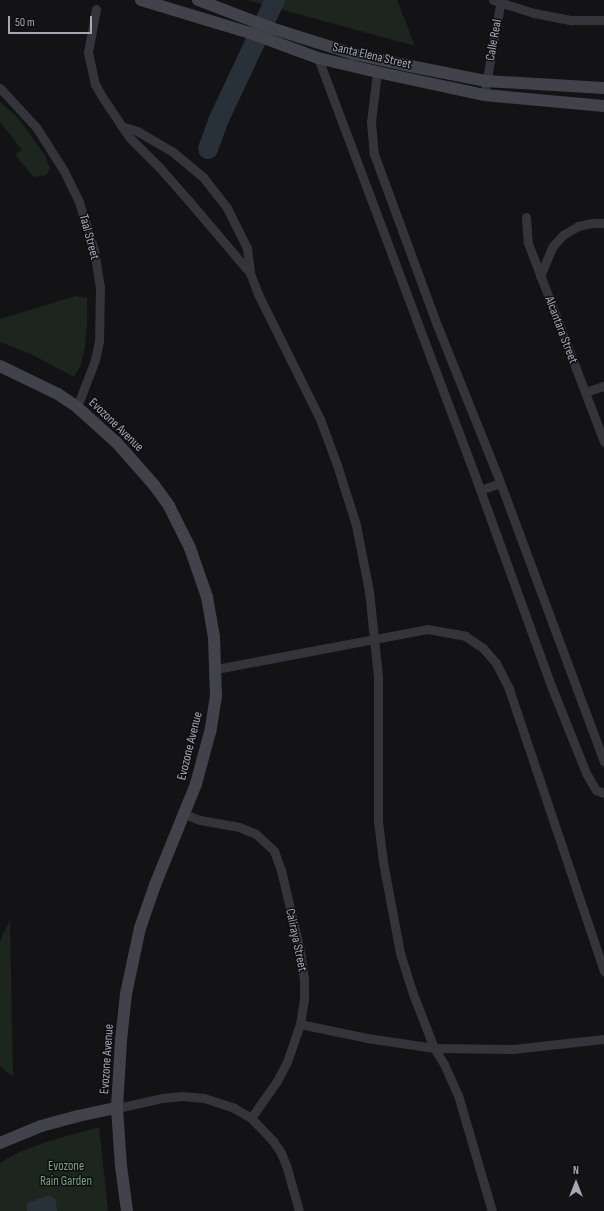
<!DOCTYPE html>
<style>
body{margin:0}
#map{position:relative;width:604px;height:1211px;overflow:hidden;background:#131315;font-family:"Sofia Sans Condensed",sans-serif}
div>[style]{position:absolute}
[style*='--x']{left:calc(var(--x)*1px);top:calc(var(--y)*1px);width:calc(var(--w)*1px);rotate:calc(var(--a)*1deg)}
.green>*{inset:0;background:#1d251f}
.water>*{inset:0;background:#283039}
.river>*{height:20px;margin:-10px;padding:0 10px;transform-origin:10px;border-radius:10px;background:#283039}
.street>*{height:9px;margin:-4.5px;padding:0 4.5px;transform-origin:4.5px;border-radius:4.5px;background:#34343a}
.secondary>*{height:12px;margin:-6px;padding:0 6px;transform-origin:6px;border-radius:6px;background:#42434a}
span{translate:-50% -50%;white-space:nowrap;text-align:center;line-height:1.15;-webkit-text-stroke:3px #0e0e10;paint-order:stroke}
.street-label{font-size:13px;color:#a4a8b6}
.park-label{font-size:13px;color:#79a37f}
.north{position:absolute;left:556px;top:1163px;width:40px;height:40px;-webkit-text-stroke:3px #0e0e10;paint-order:stroke;rotate:0deg;font-size:11px;font-weight:700;line-height:16px;text-align:center;color:#a4a8b6}
.north::after{content:'';display:block;margin:auto;width:14px;height:18px;background:#a4a8b6;clip-path:polygon(50% 0,100% 100%,50% 72%,0 100%)}
.scale{position:absolute;left:8px;top:16px;width:84px;height:18px;box-sizing:border-box;border:2px solid #a4a8b6;border-top:0;padding-left:5px;font-size:12px;line-height:14px;white-space:nowrap;color:#a4a8b6;-webkit-text-stroke:3px #0e0e10;paint-order:stroke}
</style>
<div id="map">
<div class="green">
<div style="clip-path:polygon(247px 0,397px 0,415px 46px)"></div>
<div style="clip-path:polygon(0 102px,18px 118px,45px 155px,50px 169px,46px 175px,34px 177px,15px 155px,22px 150px,0 122px)"></div>
<div style="clip-path:polygon(76px 296px,87px 298px,87px 326px,85px 347px,81px 364px,74px 377px,31px 354px,0 342px,0 319px)"></div>
<div style="clip-path:polygon(10px 920px,13px 1077px,0 1066px,0 941px)"></div>
<div style="clip-path:polygon(99px 1127px,108px 1211px,0 1211px,0 1163px,17px 1153px,46px 1142px)"></div>
</div>
<div class="water">
<div style="clip-path:polygon(50px 1195px,56px 1200px,57px 1211px,27px 1211px,27px 1203px)"></div>
</div>
<div class="river">
<div style="--x:208;--y:149;--w:30;--a:-70"></div>
<div style="--x:218;--y:121;--w:134;--a:-64.8"></div>
</div>
<div class="street">
<div style="--x:493;--y:0;--w:43;--a:17.6"></div>
<div style="--x:534;--y:13;--w:38;--a:11"></div>
<div style="--x:571;--y:20;--w:33;--a:0"></div>
<div style="--x:96;--y:9;--w:44;--a:100.5"></div>
<div style="--x:88;--y:52;--w:33;--a:78"></div>
<div style="--x:95;--y:84;--w:13;--a:61"></div>
<div style="--x:101;--y:95;--w:50;--a:56.3"></div>
<div style="--x:129;--y:137;--w:42;--a:45"></div>
<div style="--x:159;--y:167;--w:45;--a:48.6"></div>
<div style="--x:189;--y:201;--w:94;--a:49.7"></div>
<div style="--x:318;--y:58;--w:455;--a:69.4"></div>
<div style="--x:478;--y:484;--w:217;--a:70.1"></div>
<div style="--x:552;--y:688;--w:92;--a:68.2"></div>
<div style="--x:586;--y:773;--w:20;--a:60"></div>
<div style="--x:596;--y:790;--w:9;--a:21"></div>
<div style="--x:377;--y:72;--w:50;--a:96.8"></div>
<div style="--x:371;--y:122;--w:32;--a:85"></div>
<div style="--x:374;--y:154;--w:182;--a:69.8"></div>
<div style="--x:437;--y:325;--w:161;--a:68.1"></div>
<div style="--x:497;--y:474;--w:307;--a:69.6"></div>
<div style="--x:0;--y:88;--w:53;--a:47.3"></div>
<div style="--x:36;--y:127;--w:52;--a:57.5"></div>
<div style="--x:64;--y:171;--w:34;--a:64"></div>
<div style="--x:79;--y:202;--w:50;--a:72.6"></div>
<div style="--x:94;--y:250;--w:36;--a:81"></div>
<div style="--x:100;--y:286;--w:55;--a:91"></div>
<div style="--x:99;--y:341;--w:19;--a:102"></div>
<div style="--x:95;--y:360;--w:50;--a:111"></div>
<div style="--x:484;--y:95;--w:97;--a:-79.9"></div>
<div style="--x:121;--y:126;--w:17;--a:17"></div>
<div style="--x:137;--y:131;--w:42;--a:30.3"></div>
<div style="--x:173;--y:152;--w:39;--a:40"></div>
<div style="--x:203;--y:177;--w:39;--a:52"></div>
<div style="--x:227;--y:208;--w:45;--a:63.4"></div>
<div style="--x:247;--y:248;--w:25;--a:83"></div>
<div style="--x:250;--y:273;--w:22;--a:69"></div>
<div style="--x:258;--y:294;--w:140;--a:63.6"></div>
<div style="--x:320;--y:419;--w:49;--a:69.7"></div>
<div style="--x:337;--y:465;--w:63;--a:72.4"></div>
<div style="--x:356;--y:525;--w:67;--a:78.9"></div>
<div style="--x:369;--y:591;--w:86;--a:84"></div>
<div style="--x:378;--y:677;--w:144;--a:90"></div>
<div style="--x:378;--y:821;--w:41;--a:83"></div>
<div style="--x:383;--y:862;--w:93;--a:79.4"></div>
<div style="--x:400;--y:953;--w:43;--a:72.4"></div>
<div style="--x:413;--y:994;--w:58;--a:68.7"></div>
<div style="--x:434;--y:1048;--w:19;--a:58"></div>
<div style="--x:444;--y:1064;--w:34;--a:66"></div>
<div style="--x:458;--y:1095;--w:121;--a:73.7"></div>
<div style="--x:526;--y:217;--w:26;--a:86"></div>
<div style="--x:528;--y:243;--w:213;--a:69.1"></div>
<div style="--x:540;--y:276;--w:33;--a:-67"></div>
<div style="--x:553;--y:246;--w:15;--a:-48"></div>
<div style="--x:563;--y:235;--w:17;--a:-31"></div>
<div style="--x:578;--y:226;--w:14;--a:-12"></div>
<div style="--x:592;--y:223;--w:12;--a:0"></div>
<div style="--x:585;--y:392;--w:20;--a:-18"></div>
<div style="--x:480;--y:490;--w:21;--a:-19"></div>
<div style="--x:216;--y:669;--w:215;--a:-10.7"></div>
<div style="--x:427;--y:629;--w:39;--a:10"></div>
<div style="--x:465;--y:636;--w:22;--a:34"></div>
<div style="--x:483;--y:648;--w:20;--a:49"></div>
<div style="--x:496;--y:663;--w:29;--a:63"></div>
<div style="--x:509;--y:689;--w:298;--a:71.4"></div>
<div style="--x:184;--y:814;--w:17;--a:21"></div>
<div style="--x:200;--y:820;--w:40;--a:10"></div>
<div style="--x:239;--y:827;--w:18;--a:22"></div>
<div style="--x:256;--y:834;--w:25;--a:43"></div>
<div style="--x:274;--y:851;--w:20;--a:70"></div>
<div style="--x:281;--y:870;--w:83;--a:76.8"></div>
<div style="--x:300;--y:951;--w:27;--a:82"></div>
<div style="--x:304;--y:978;--w:21;--a:90"></div>
<div style="--x:304;--y:999;--w:25;--a:99"></div>
<div style="--x:300;--y:1024;--w:40;--a:108.9"></div>
<div style="--x:287;--y:1062;--w:21;--a:118"></div>
<div style="--x:277;--y:1081;--w:45;--a:125.1"></div>
<div style="--x:300;--y:1024;--w:68;--a:11.8"></div>
<div style="--x:367;--y:1038;--w:68;--a:8.5"></div>
<div style="--x:434;--y:1048;--w:79;--a:0.7"></div>
<div style="--x:513;--y:1049;--w:92;--a:-6.3"></div>
<div style="--x:117;--y:1108;--w:46;--a:-12.5"></div>
<div style="--x:162;--y:1098;--w:20;--a:-6"></div>
<div style="--x:182;--y:1096;--w:22;--a:5"></div>
<div style="--x:204;--y:1098;--w:32;--a:18"></div>
<div style="--x:234;--y:1108;--w:20;--a:30"></div>
<div style="--x:251;--y:1118;--w:32;--a:46"></div>
<div style="--x:273;--y:1141;--w:14;--a:56"></div>
<div style="--x:281;--y:1153;--w:16;--a:68"></div>
<div style="--x:287;--y:1168;--w:45;--a:74.4"></div>
</div>
<div class="secondary">
<div style="--x:141;--y:0;--w:114;--a:16.8"></div>
<div style="--x:250;--y:33;--w:72;--a:20.2"></div>
<div style="--x:318;--y:58;--w:61;--a:13.3"></div>
<div style="--x:377;--y:72;--w:109;--a:12.1"></div>
<div style="--x:484;--y:95;--w:121;--a:5.2"></div>
<div style="--x:198;--y:0;--w:81;--a:20.9"></div>
<div style="--x:274;--y:29;--w:84;--a:17.4"></div>
<div style="--x:354;--y:54;--w:52;--a:12.2"></div>
<div style="--x:405;--y:65;--w:83;--a:11.2"></div>
<div style="--x:486;--y:81;--w:118;--a:3.4"></div>
<div style="--x:0;--y:366;--w:64;--a:25.8"></div>
<div style="--x:58;--y:394;--w:23;--a:34"></div>
<div style="--x:77;--y:407;--w:54;--a:42"></div>
<div style="--x:117;--y:443;--w:56;--a:48.6"></div>
<div style="--x:154;--y:485;--w:26;--a:54"></div>
<div style="--x:169;--y:506;--w:47;--a:63.4"></div>
<div style="--x:190;--y:548;--w:52;--a:70.9"></div>
<div style="--x:207;--y:597;--w:41;--a:80.1"></div>
<div style="--x:214;--y:637;--w:59;--a:88.1"></div>
<div style="--x:216;--y:696;--w:36;--a:99"></div>
<div style="--x:210;--y:732;--w:54;--a:105.1"></div>
<div style="--x:196;--y:784;--w:109;--a:112.1"></div>
<div style="--x:155;--y:885;--w:46;--a:109.2"></div>
<div style="--x:140;--y:928;--w:67;--a:102"></div>
<div style="--x:126;--y:994;--w:46;--a:96.2"></div>
<div style="--x:121;--y:1040;--w:68;--a:93.4"></div>
<div style="--x:117;--y:1108;--w:58;--a:86.1"></div>
<div style="--x:121;--y:1166;--w:45;--a:82.4"></div>
<div style="--x:0;--y:1143;--w:44;--a:-22.5"></div>
<div style="--x:41;--y:1126;--w:38;--a:-15"></div>
<div style="--x:78;--y:1116;--w:40;--a:-12"></div>
</div>
<div class="street-label">
<span style="left:494px;top:40px;rotate:-80deg">Calle Real</span>
<span style="left:372px;top:56px;rotate:13deg">Santa Elena Street</span>
<span style="left:89px;top:237px;rotate:75deg">Taal Street</span>
<span style="left:561px;top:330px;rotate:69deg">Alcantara Street</span>
<span style="left:116px;top:425px;rotate:44deg">Evozone Avenue</span>
<span style="left:190px;top:746px;rotate:-76deg">Evozone Avenue</span>
<span style="left:296px;top:940px;rotate:78deg">Caliraya Street</span>
<span style="left:107px;top:1059px;rotate:-86deg">Evozone Avenue</span>
</div>
<div class="park-label">
<span style="left:66px;top:1174px">Evozone<br>Rain Garden</span>
</div>
<div class="north">N</div>
<div class="scale">50 m</div>
</div>
